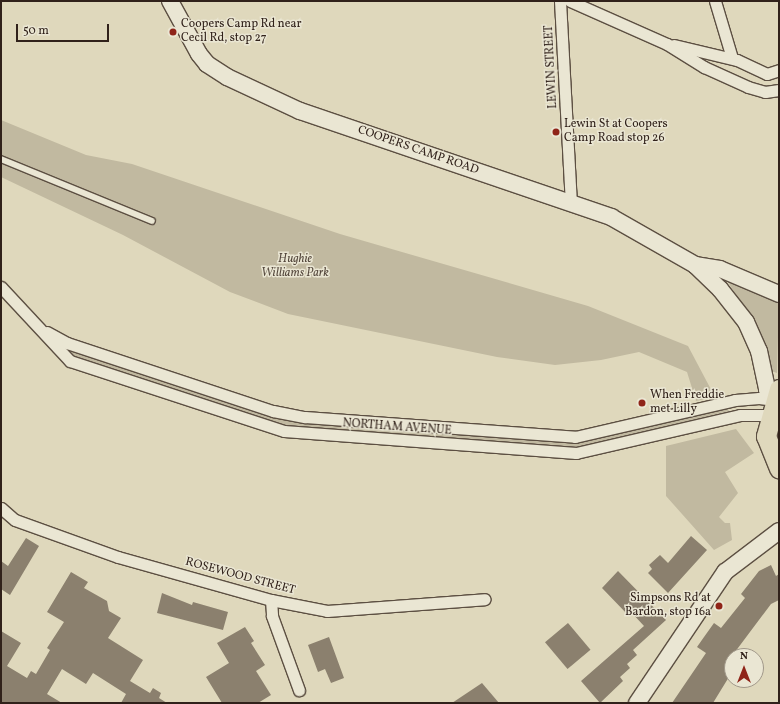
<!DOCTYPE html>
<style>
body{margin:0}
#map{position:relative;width:780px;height:704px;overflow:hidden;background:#dfd8bc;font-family:Vollkorn,serif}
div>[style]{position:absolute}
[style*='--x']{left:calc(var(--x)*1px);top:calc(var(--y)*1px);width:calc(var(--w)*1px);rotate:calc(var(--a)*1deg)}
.green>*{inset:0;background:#c1b9a0}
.building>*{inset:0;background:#8b806e;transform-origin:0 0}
.roads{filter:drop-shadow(1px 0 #5c4f42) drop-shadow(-1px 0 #5c4f42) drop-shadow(0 1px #5c4f42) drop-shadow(0 -1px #5c4f42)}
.service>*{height:5.5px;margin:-2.75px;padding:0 2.75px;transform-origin:2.75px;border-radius:2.75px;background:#eae6d3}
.minor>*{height:11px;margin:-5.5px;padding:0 5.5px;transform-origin:5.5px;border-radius:5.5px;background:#eae6d3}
.secondary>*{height:16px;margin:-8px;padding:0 8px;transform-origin:8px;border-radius:8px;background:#eae6d3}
.trunk>*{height:19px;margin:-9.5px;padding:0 9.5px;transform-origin:9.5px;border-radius:9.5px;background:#dfd8bc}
.dots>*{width:11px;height:11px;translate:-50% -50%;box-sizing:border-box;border:2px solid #eae6d3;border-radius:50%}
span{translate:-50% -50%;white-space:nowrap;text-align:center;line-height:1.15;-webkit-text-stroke:3px #eae6d3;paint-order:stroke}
.poi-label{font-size:12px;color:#30211a}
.left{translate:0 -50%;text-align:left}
.right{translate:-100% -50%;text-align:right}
.street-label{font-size:12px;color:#30211a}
.park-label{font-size:12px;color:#54473c;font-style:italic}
.frame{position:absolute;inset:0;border:2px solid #30211a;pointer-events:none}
.north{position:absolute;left:724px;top:648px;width:40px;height:40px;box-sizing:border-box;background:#eae6d3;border:1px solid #a09789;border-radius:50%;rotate:0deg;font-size:11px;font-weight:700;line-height:16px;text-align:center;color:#30211a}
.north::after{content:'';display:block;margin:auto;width:14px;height:18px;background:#8f2418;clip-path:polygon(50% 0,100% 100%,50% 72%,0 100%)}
.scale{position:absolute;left:16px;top:24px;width:93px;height:18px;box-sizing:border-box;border:2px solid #30211a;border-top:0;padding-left:5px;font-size:12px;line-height:14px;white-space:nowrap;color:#30211a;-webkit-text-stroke:3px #eae6d3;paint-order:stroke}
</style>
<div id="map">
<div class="green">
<div style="clip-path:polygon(1px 120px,86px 155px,132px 164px,340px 234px,588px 306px,688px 346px,715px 397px,696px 401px,687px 372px,639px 352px,601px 360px,555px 365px,497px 357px,288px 314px,230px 292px,123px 235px,1px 177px)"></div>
<div style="clip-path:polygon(726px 279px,779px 300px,777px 373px,771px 371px,752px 320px)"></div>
<div style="clip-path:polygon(74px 350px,279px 418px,304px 422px,557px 441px,726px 406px,729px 411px,576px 448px,285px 427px,72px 357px,71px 351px)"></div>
<div style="clip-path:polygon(736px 429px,754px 453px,725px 472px,738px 493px,719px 517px,725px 523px,730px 523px,732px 540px,714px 550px,666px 496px,666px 446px)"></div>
</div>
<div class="building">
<div style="clip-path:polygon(691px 536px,707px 550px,668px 593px,648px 573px,652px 569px,649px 565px,660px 555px,668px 563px)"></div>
<div style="clip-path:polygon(26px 538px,39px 546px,10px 595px,1px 589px,1px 561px,8px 566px)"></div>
<div style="clip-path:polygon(771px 565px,776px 576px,779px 574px,779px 600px,771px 604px,732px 656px,732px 672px,713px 703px,672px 703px,706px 653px,697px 647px,704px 637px,714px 623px,721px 628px,745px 598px,741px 594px,759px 571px)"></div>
<div style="clip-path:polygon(618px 571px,666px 620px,633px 650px,637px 655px,627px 664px,630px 668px,620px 677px,623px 681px,600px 703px,581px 681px,644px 626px,631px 612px,628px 615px,602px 588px)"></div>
<div style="clip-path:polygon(71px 572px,88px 582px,84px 588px,107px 601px,109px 611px,121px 618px,108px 638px,143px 660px,130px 681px,150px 693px,153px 688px,161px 693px,159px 698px,167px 703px,121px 703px,126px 694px,93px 673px,86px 684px,62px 669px,47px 694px,62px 703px,1px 703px,1px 631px,21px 643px,7px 666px,27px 678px,31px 671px,36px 674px,50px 650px,47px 648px,64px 622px,47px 612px)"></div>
<div style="clip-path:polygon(162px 593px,192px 605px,193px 602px,228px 612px,223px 630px,157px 613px)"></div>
<div style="left:568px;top:623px;width:35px;height:30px;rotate:50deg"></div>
<div style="clip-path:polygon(245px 627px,254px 641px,251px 643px,265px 665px,256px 671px,271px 695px,258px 703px,222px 703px,206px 677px,229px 663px,217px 643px)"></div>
<div style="clip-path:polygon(329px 637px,344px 678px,331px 683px,325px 669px,318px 672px,308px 645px)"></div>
<div style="clip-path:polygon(482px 683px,499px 703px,452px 703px)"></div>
</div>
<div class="roads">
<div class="service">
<div style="--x:1;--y:159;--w:163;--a:22.3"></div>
</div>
<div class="minor">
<div style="--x:560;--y:1;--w:202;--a:86.9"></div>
<div style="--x:570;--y:1;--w:106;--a:23.9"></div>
<div style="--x:667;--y:44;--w:44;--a:31.9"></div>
<div style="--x:704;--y:67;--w:48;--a:24.4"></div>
<div style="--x:748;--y:87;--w:18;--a:16"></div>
<div style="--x:765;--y:92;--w:14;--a:-8"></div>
<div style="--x:715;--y:1;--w:59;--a:73.4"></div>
<div style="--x:674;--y:45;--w:65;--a:13.4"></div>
<div style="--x:737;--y:60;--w:33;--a:25"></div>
<div style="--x:767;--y:74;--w:13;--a:-18"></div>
<div style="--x:1;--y:287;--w:101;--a:47"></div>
<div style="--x:70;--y:361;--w:225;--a:18.1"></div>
<div style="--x:284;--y:431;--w:293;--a:4.3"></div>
<div style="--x:576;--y:453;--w:168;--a:-13"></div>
<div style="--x:740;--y:415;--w:30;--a:0"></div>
<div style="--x:47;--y:332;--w:23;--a:29"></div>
<div style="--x:67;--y:343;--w:217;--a:18.3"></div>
<div style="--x:273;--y:411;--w:33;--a:11"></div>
<div style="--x:305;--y:417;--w:271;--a:4.2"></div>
<div style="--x:575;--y:437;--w:164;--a:-13"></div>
<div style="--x:735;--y:400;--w:24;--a:-5"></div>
<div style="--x:759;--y:398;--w:16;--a:7"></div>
<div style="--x:1;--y:508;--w:18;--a:41"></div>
<div style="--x:15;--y:520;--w:109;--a:19.8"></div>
<div style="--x:118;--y:557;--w:159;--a:15.7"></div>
<div style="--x:271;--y:600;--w:57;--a:11.1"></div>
<div style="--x:327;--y:611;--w:158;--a:-4.3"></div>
<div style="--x:271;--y:600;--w:16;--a:86"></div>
<div style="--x:272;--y:616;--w:79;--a:70"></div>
</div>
<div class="secondary">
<div style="--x:170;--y:1;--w:60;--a:61.3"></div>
<div style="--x:199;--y:54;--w:13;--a:51"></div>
<div style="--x:207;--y:64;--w:24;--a:33"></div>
<div style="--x:227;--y:77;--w:81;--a:25"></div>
<div style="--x:300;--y:111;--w:329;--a:18.8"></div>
<div style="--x:611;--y:217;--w:97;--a:29.7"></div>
<div style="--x:695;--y:265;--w:35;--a:44"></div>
<div style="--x:720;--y:289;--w:42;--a:51.8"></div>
<div style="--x:746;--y:322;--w:32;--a:66"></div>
<div style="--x:759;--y:351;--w:40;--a:78"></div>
<div style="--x:767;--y:390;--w:11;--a:38"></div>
<div style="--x:695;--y:265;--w:25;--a:9"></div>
<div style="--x:720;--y:269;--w:64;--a:23"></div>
<div style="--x:637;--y:703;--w:158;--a:-56.1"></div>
<div style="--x:725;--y:572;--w:68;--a:-37.2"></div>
</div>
<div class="trunk">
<div style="--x:779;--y:389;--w:49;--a:105.5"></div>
<div style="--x:766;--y:436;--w:35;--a:68"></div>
</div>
</div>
<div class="dots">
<div style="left:173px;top:32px;background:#8f2418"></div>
<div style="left:556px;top:132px;background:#8f2418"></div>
<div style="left:642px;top:403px;background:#8f2418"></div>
<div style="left:719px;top:606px;background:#8f2418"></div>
</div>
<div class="poi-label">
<span class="left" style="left:181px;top:32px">Coopers Camp Rd near<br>Cecil Rd, stop 27</span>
<span class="left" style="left:564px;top:132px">Lewin St at Coopers<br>Camp Road stop 26</span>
<span class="left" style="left:650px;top:403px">When Freddie<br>met Lilly</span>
<span class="right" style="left:711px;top:606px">Simpsons Rd at<br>Bardon, stop 16a</span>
</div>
<div class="street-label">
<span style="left:552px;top:67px;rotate:-93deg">LEWIN STREET</span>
<span style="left:418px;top:151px;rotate:19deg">COOPERS CAMP ROAD</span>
<span style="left:397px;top:428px;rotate:4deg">NORTHAM AVENUE</span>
<span style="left:240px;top:577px;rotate:15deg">ROSEWOOD STREET</span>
</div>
<div class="park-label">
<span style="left:295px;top:267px">Hughie<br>Williams Park</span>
</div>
<div class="frame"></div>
<div class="north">N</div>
<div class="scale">50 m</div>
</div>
